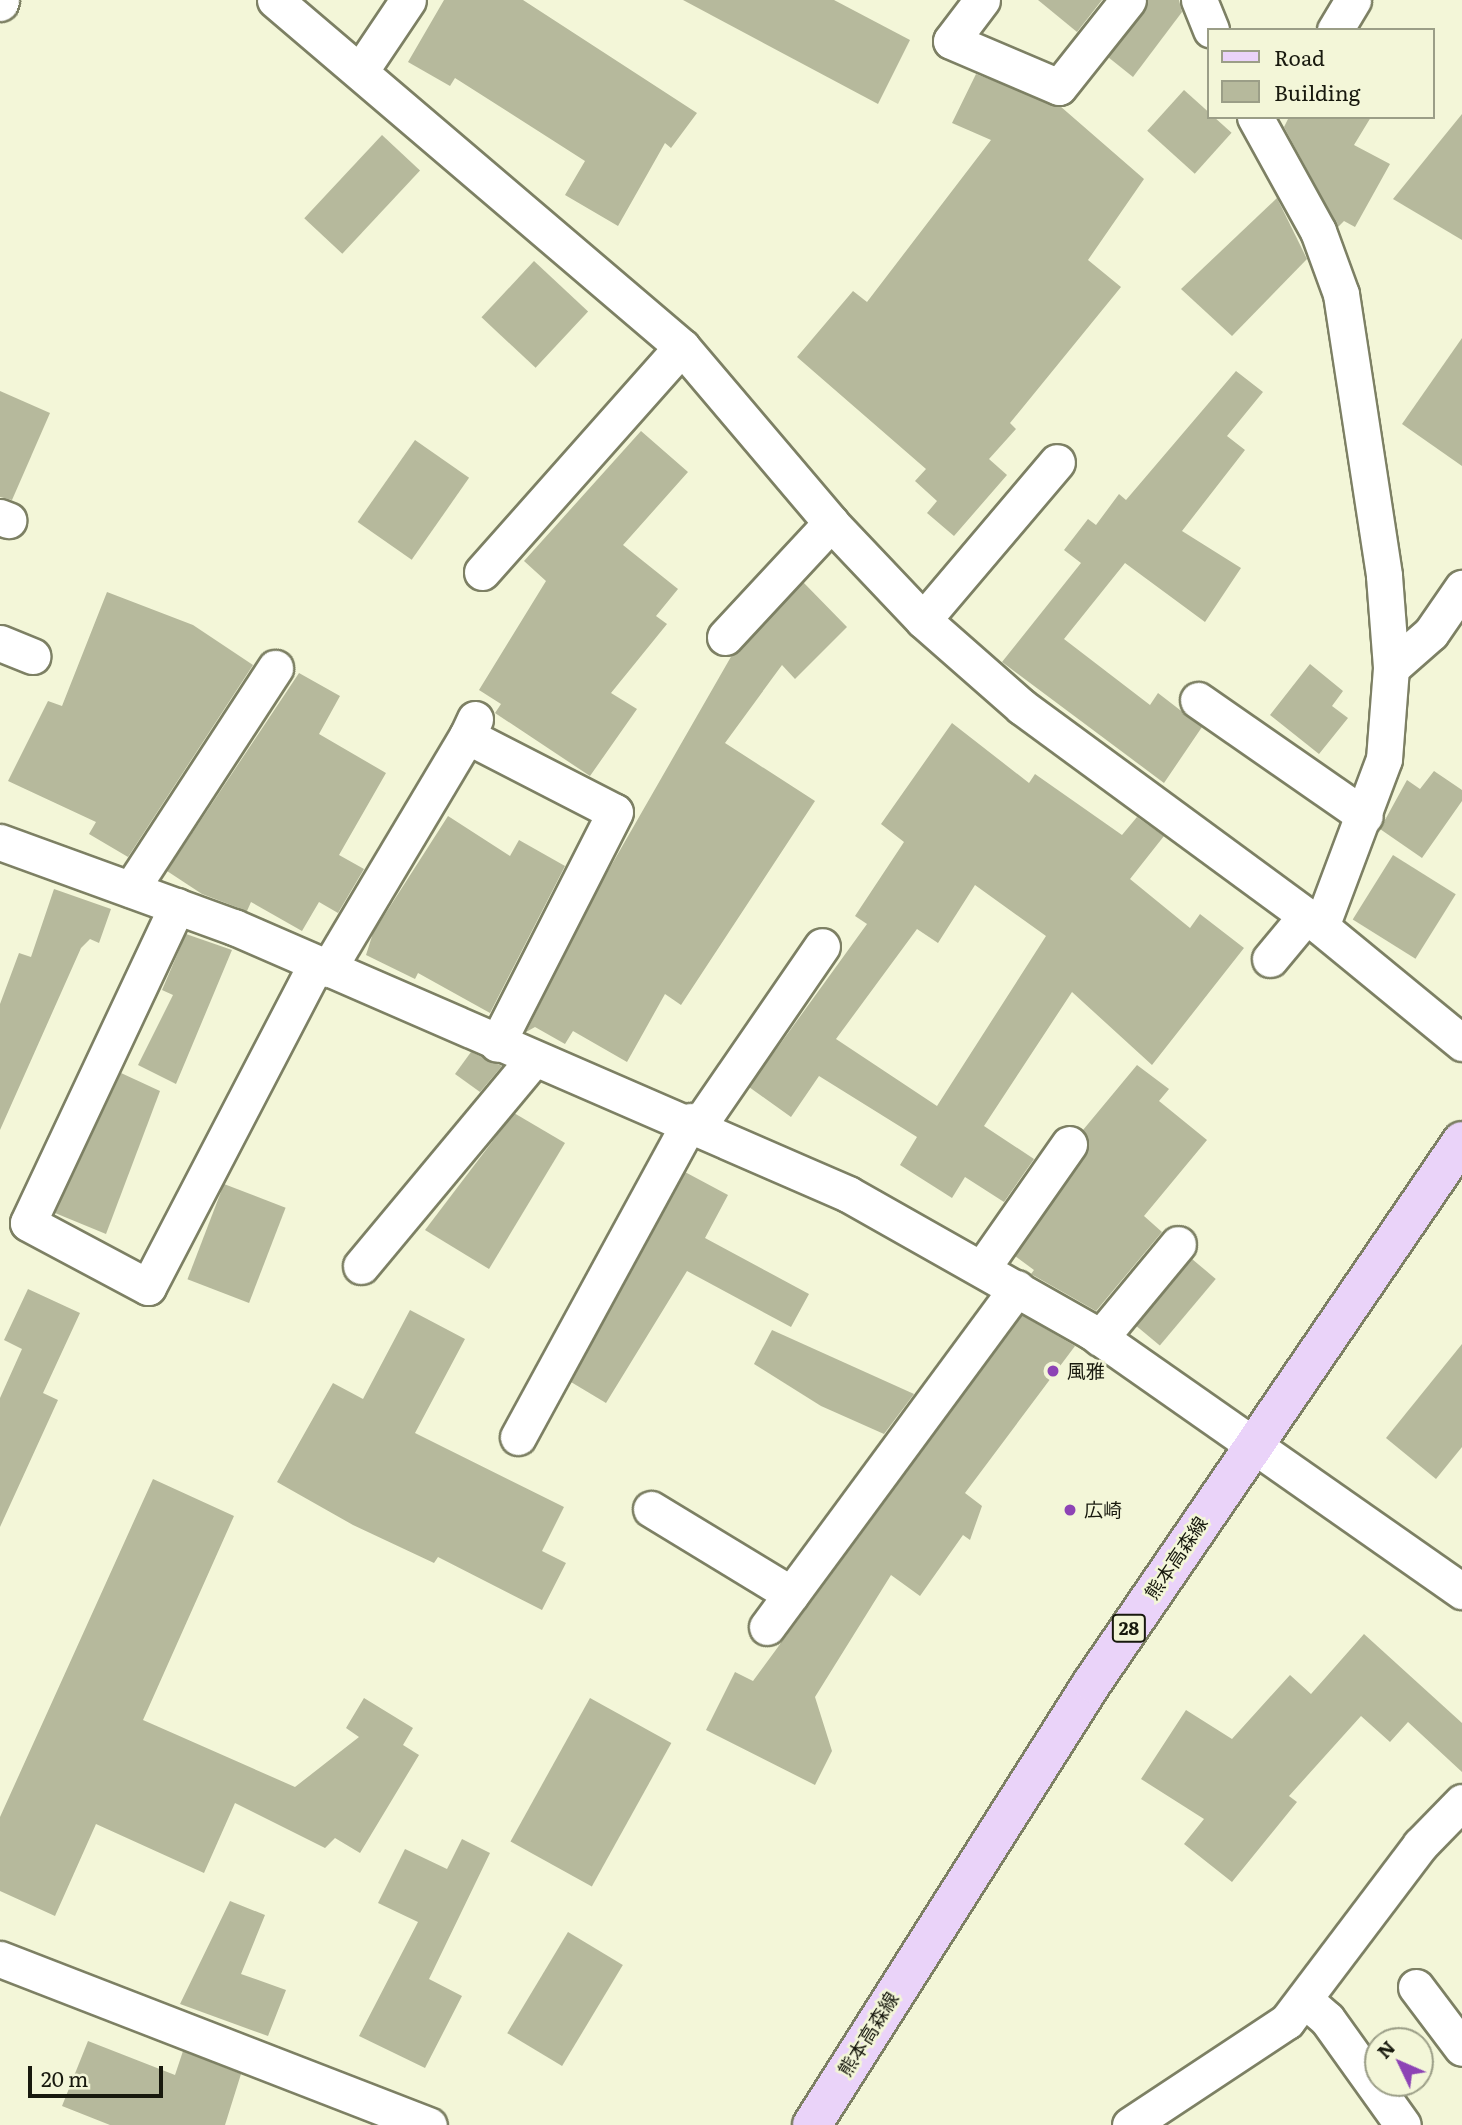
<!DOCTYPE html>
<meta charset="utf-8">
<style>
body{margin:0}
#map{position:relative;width:1462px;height:2125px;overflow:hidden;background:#f3f6d8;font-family:Literata,"Noto Sans JP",serif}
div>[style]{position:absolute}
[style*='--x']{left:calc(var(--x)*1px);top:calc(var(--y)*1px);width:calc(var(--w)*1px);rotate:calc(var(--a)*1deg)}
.building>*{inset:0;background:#b6b99c;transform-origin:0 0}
.roads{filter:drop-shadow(2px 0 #7d8064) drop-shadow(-2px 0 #7d8064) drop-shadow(0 2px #7d8064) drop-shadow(0 -2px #7d8064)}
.street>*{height:35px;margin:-17.5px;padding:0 17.5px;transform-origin:17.5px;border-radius:17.5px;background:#fff}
.primary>*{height:38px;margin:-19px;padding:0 19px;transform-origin:19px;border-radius:19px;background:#ead3f9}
.dots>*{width:19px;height:19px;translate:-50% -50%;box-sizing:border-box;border:4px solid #f3f6d8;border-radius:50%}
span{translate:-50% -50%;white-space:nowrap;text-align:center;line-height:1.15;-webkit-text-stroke:5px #f3f6d8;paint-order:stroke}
.shield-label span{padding:2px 5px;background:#f3f6d8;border:2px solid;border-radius:5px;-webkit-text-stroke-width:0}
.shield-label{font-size:18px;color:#18190e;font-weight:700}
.poi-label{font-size:19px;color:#18190e}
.left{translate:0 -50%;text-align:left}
.street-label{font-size:19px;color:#18190e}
.legend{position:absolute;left:1207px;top:28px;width:228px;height:91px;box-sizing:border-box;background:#f3f6d8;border:2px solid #9b9e87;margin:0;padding:9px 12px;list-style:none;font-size:21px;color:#18190e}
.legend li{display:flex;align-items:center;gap:14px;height:35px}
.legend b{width:35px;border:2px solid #9b9e87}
.north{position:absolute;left:1364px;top:2027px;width:70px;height:70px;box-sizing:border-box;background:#f3f6d8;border:2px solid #9b9e87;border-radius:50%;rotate:314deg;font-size:19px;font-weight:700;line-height:28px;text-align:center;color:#18190e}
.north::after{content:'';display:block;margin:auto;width:24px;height:32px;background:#8d43b5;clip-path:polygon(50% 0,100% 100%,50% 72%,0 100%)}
.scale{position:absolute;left:28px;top:2066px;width:135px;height:32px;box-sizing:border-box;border:4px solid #18190e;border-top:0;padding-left:9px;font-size:21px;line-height:24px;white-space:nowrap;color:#18190e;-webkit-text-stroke:5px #f3f6d8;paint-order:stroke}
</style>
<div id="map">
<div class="building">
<div style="clip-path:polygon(444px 0,523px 0,697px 113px,671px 148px,665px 143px,618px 226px,565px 195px,585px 161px,455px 78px,450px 86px,408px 62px)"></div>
<div style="clip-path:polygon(683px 0,834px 0,910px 40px,878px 104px)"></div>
<div style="clip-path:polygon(1038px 0,1102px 0,1077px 32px)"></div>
<div style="clip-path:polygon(1148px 0,1179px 0,1182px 12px,1133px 77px,1108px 57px)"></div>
<div style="clip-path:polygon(976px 74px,1060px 106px,1144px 179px,1088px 260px,1121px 287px,1010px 423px,1016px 429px,989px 459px,1007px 475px,954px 536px,927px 513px,937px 501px,915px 481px,926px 469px,797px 357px,853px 291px,867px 302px,991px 140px,952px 123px)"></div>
<div style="left:1184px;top:90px;width:64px;height:55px;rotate:42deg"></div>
<div style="clip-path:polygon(1462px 114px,1462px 240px,1393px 199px)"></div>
<div style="clip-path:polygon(1289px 117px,1371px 117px,1354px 145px,1390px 164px,1355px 227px,1344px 221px,1338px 227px,1284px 127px)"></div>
<div style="left:382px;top:135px;width:52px;height:114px;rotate:43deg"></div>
<div style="clip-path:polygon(1277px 198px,1307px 259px,1232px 336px,1181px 289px)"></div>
<div style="left:534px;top:261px;width:74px;height:77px;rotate:43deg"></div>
<div style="clip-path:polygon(1462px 338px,1462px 466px,1402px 424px)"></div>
<div style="clip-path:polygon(1236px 371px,1263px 392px,1227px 436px,1245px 450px,1182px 531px,1241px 568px,1205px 622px,1125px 563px,1064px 639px,1150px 705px,1158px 693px,1202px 727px,1164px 783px,1002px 662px,1081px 563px,1064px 550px,1088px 519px,1096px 525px,1119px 494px,1126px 500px)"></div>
<div style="clip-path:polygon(0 391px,50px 413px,12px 500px,0 497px)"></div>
<div style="clip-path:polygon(641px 431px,688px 472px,623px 545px,678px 589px,656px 616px,667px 624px,611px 693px,637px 709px,590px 776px,495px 713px,501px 704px,479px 690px,546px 581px,524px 561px)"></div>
<div style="left:415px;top:440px;width:66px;height:100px;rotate:35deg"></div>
<div style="clip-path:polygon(803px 582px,847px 627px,795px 679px,782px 665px,725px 743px,815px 801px,681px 1005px,665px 994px,627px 1062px,573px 1031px,565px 1044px,535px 1027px,526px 1032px,600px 885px,732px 655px)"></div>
<div style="clip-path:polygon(107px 592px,193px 625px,253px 665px,128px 857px,89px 834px,96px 822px,8px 781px,48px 701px,62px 706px)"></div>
<div style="clip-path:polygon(1310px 664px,1343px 691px,1332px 706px,1348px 718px,1319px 754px,1270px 715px)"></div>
<div style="clip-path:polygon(299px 673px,340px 696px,319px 734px,386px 773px,339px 855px,364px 869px,338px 913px,319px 902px,302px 931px,251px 902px,247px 911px,202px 894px,167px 871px)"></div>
<div style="clip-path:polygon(evenodd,952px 723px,1029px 783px,1035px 774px,1122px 835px,1137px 817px,1164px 836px,1130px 879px,1190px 928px,1200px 914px,1244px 948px,1152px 1065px,1072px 992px,984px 1126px,1034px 1159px,1004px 1202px,965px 1177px,952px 1198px,900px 1165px,917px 1137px,819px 1076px,791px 1117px,749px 1087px,867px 924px,855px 916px,904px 842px,881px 824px,952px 723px,975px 885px,1046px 936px,937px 1106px,836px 1039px,917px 929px,938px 943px,975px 885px)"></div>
<div style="clip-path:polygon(1434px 771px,1462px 790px,1462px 801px,1422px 858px,1380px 829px,1407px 780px,1420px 789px)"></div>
<div style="clip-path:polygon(448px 816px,510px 856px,519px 840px,565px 866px,490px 1013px,418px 973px,415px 979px,366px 955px,373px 933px)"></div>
<div style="left:1393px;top:855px;width:74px;height:76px;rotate:32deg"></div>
<div style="clip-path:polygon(54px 889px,111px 909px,99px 943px,90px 939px,81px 948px,0 1130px,0 1004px,19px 953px,31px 957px)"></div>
<div style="clip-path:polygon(186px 934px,232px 950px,176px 1084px,138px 1065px,173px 995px,162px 990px)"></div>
<div style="clip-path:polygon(471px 1052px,502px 1066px,480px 1092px,455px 1074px)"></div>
<div style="clip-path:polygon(1137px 1065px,1169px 1089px,1159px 1101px,1207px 1140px,1144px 1216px,1162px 1232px,1096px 1311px,1031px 1274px,1034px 1270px,1015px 1256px,1085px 1156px,1083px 1130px)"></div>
<div style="clip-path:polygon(121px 1073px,160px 1091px,106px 1234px,55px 1213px)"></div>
<div style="clip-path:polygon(514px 1113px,565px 1143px,489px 1269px,425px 1230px)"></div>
<div style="clip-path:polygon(685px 1172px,728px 1195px,705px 1238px,809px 1294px,791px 1327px,687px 1271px,606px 1403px,571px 1382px)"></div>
<div style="left:224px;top:1184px;width:66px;height:102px;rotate:21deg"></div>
<div style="left:1192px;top:1259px;width:31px;height:87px;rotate:40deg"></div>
<div style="clip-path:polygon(28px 1289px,80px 1313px,43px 1393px,58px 1400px,0 1527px,0 1398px,22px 1349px,4px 1340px)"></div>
<div style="clip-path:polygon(410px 1310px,465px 1339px,415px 1433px,564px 1507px,542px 1551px,566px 1563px,542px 1610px,438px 1557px,434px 1563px,353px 1525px,277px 1482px,333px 1383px,363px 1399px)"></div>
<div style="clip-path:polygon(1022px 1315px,1075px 1346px,965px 1493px,982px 1506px,970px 1540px,963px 1535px,920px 1596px,891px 1575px,815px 1697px,832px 1751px,815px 1785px,706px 1730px,735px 1672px,753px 1681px)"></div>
<div style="clip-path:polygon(772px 1330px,914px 1394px,884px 1434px,821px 1406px,754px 1364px)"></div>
<div style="clip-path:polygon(1462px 1344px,1462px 1447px,1436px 1479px,1386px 1438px)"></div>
<div style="clip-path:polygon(153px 1479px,234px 1516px,143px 1720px,295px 1787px,359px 1737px,346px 1728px,364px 1698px,413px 1728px,403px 1745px,419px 1755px,360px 1853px,335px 1838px,325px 1848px,235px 1803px,204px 1873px,96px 1824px,55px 1916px,0 1891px,0 1817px)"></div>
<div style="clip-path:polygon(1364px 1634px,1462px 1723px,1462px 1772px,1408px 1722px,1390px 1742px,1361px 1716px,1289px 1796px,1297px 1802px,1232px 1882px,1184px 1844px,1204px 1819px,1141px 1779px,1186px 1710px,1232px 1739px,1290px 1675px,1311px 1694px)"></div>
<div style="left:590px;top:1698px;width:93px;height:164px;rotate:29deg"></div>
<div style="clip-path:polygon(462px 1839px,490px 1853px,429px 1979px,462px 1996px,425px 2068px,359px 2036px,418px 1922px,378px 1903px,405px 1849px,447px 1869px)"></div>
<div style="clip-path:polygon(230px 1901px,265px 1915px,241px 1974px,286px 1990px,268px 2036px,180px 2004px)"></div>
<div style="left:568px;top:1932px;width:64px;height:118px;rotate:31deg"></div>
<div style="clip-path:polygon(88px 2041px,175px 2075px,183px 2051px,241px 2074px,225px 2125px,110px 2125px,62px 2106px)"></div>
</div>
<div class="roads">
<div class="street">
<div style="--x:275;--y:0;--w:535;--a:40.45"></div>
<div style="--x:682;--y:347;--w:231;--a:49.7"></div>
<div style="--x:831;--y:523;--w:134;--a:46.5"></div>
<div style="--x:923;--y:620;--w:132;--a:41.3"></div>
<div style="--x:1022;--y:707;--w:371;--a:36.3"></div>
<div style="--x:1321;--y:927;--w:183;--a:39.4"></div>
<div style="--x:982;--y:0;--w:51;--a:127.1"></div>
<div style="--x:951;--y:41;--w:117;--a:23.1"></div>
<div style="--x:1059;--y:87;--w:111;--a:-51.6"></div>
<div style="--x:1199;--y:0;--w:32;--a:68"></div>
<div style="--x:0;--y:3;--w:3;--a:-72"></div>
<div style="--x:1335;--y:30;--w:35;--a:-59"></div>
<div style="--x:361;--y:70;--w:84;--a:-56.1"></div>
<div style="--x:1255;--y:117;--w:130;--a:61.1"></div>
<div style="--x:1318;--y:231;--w:67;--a:69.9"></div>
<div style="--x:1341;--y:294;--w:285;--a:81.3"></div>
<div style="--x:1384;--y:576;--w:92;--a:85.6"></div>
<div style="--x:1391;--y:668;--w:91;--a:94.4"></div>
<div style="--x:1384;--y:759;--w:179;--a:110.6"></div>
<div style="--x:0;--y:517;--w:9;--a:21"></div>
<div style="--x:482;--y:572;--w:301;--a:-48.4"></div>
<div style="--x:923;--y:620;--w:207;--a:-49.7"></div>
<div style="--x:725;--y:637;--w:156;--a:-47.1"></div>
<div style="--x:0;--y:643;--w:35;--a:22"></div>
<div style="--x:1391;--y:668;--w:53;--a:-41.2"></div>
<div style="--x:1431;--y:633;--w:55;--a:-55.4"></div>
<div style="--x:1198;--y:700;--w:203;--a:34.8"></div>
<div style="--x:475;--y:719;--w:19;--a:115"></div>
<div style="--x:467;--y:736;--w:166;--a:27.2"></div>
<div style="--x:615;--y:812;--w:260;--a:117"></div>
<div style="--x:0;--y:842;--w:249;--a:20"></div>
<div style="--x:234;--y:927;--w:670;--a:23.5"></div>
<div style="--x:848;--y:1194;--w:280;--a:29.5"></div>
<div style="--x:1092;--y:1332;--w:452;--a:35"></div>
<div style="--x:131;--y:889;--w:264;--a:-56.9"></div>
<div style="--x:177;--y:906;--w:350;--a:115.2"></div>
<div style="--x:28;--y:1223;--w:136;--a:28.1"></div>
<div style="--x:148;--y:1287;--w:364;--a:-62.5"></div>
<div style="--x:1270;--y:959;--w:55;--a:-50.2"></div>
<div style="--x:328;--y:969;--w:271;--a:-59.2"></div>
<div style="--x:699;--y:1125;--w:217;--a:-55.5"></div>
<div style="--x:361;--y:1266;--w:267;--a:-50.2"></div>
<div style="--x:983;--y:1267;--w:150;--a:-55"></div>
<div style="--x:1100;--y:1338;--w:122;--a:-50.3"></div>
<div style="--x:518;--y:1437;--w:360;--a:-61.4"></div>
<div style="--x:651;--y:1509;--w:164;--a:31.3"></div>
<div style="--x:767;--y:1627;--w:421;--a:-53.6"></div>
<div style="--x:0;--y:1959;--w:460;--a:21.2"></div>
<div style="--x:1416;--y:1987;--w:76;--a:53"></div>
<div style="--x:1305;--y:2000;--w:29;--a:41"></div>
<div style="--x:1327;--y:2019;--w:130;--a:54.4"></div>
<div style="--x:1130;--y:2125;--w:188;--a:-33.5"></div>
<div style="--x:1287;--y:2021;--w:221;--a:-52.9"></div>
<div style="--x:1420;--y:1845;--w:60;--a:-45.7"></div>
</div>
<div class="primary">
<div style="--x:812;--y:2125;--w:523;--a:-57.65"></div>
<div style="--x:1092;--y:1683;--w:656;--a:-55.68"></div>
</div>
</div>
<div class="dots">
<div style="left:1053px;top:1371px;background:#8d43b5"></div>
<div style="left:1070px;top:1510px;background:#8d43b5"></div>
</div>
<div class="shield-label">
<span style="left:1129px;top:1628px">28</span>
</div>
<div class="poi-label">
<span class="left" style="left:1067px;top:1371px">風雅</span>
<span class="left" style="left:1084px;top:1510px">広崎</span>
</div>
<div class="street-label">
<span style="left:1176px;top:1558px;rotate:-56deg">熊本高森線</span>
<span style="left:868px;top:2034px;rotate:-58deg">熊本高森線</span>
</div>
<ul class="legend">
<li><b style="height:9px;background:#ead3f9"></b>Road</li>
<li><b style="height:19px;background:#b6b99c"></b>Building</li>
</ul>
<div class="north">N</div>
<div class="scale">20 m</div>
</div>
